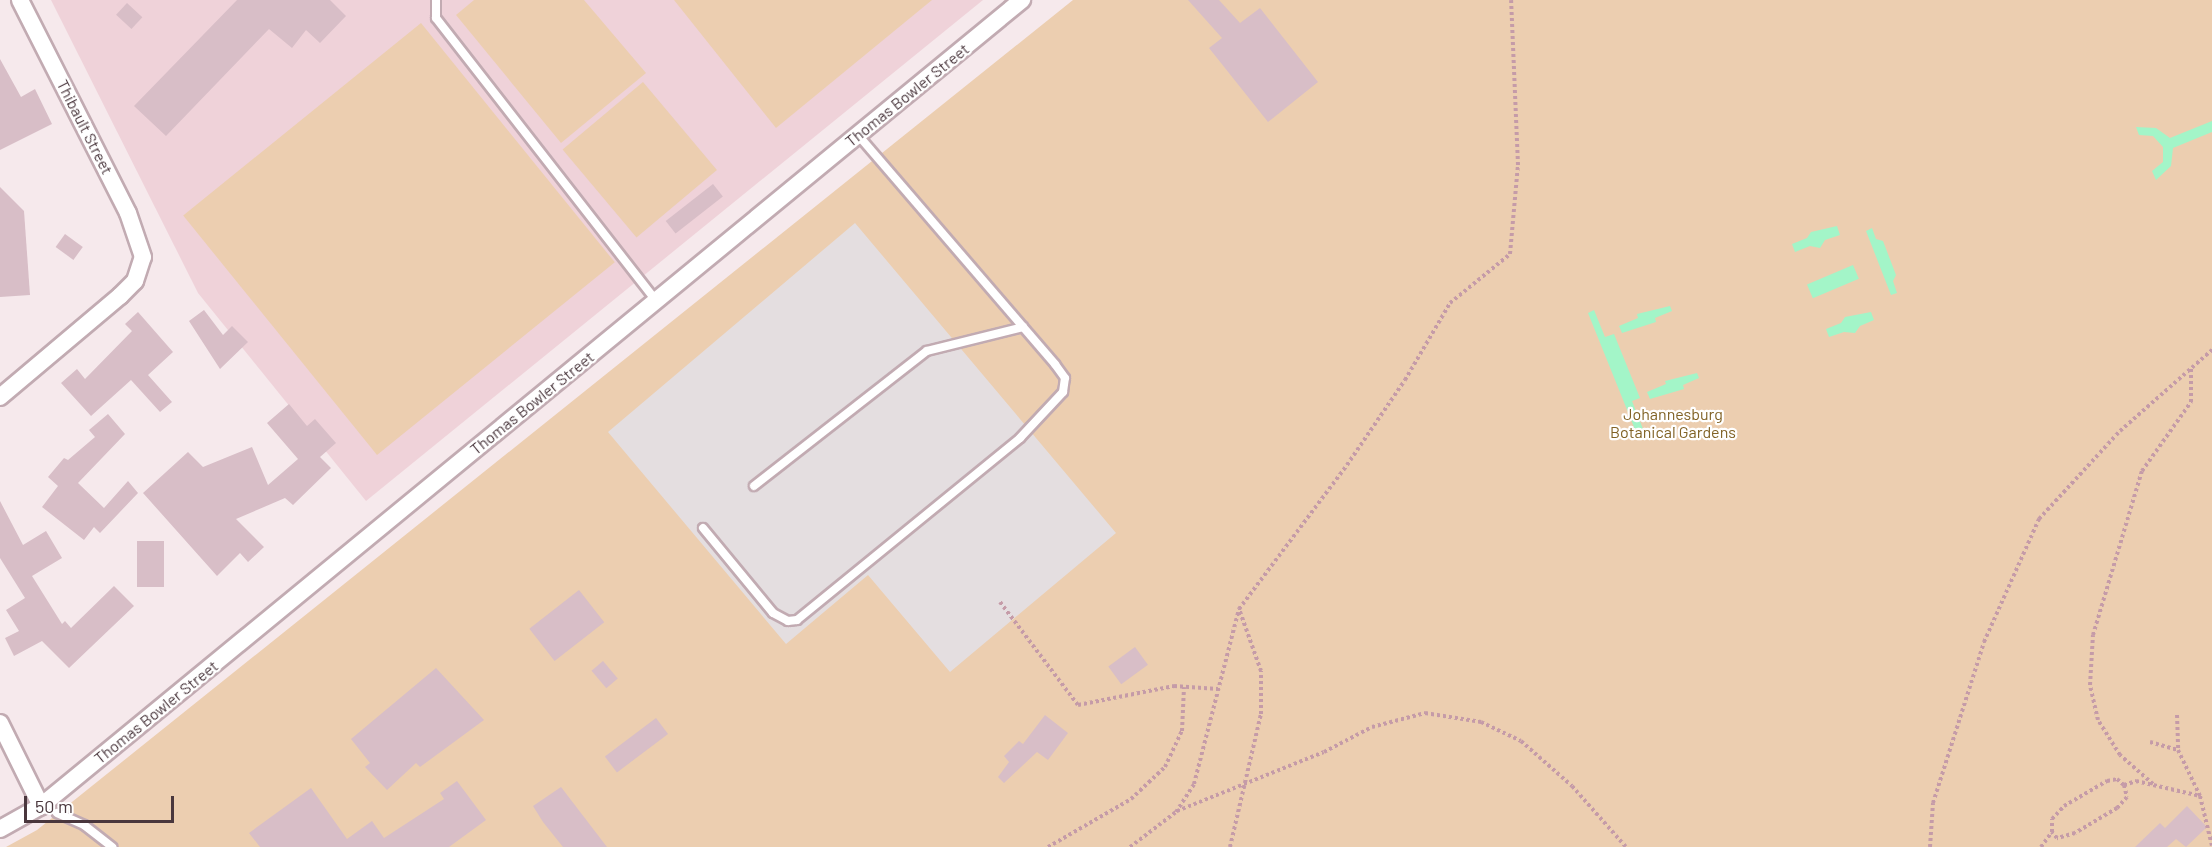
<!DOCTYPE html>
<style>
body{margin:0}
#map{position:relative;width:2212px;height:847px;overflow:hidden;background:#f6e9ec;font-family:Barlow,sans-serif}
div>[style]{position:absolute}
[style*='--x']{left:calc(var(--x)*1px);top:calc(var(--y)*1px);width:calc(var(--w)*1px);rotate:calc(var(--a)*1deg)}
.education>*{inset:0;background:#efd2d9}
.green>*{inset:0;background:#ecceb0;transform-origin:0 0}
.parking>*{inset:0;background:#e4dee0}
.water>*{inset:0;background:#a3f5c8;transform-origin:0 0}
.building>*{inset:0;background:#d8bec7;transform-origin:0 0}
.path>*{height:4px;margin-top:-2px;transform-origin:0;background:repeating-linear-gradient(90deg,#c59ba8 0 3px,transparent 0 6px)}
.roads{filter:drop-shadow(2px 0 #c2abb2) drop-shadow(-2px 0 #c2abb2) drop-shadow(0 2px #c2abb2) drop-shadow(0 -2px #c2abb2)}
.service>*{height:8px;margin:-4px;padding:0 4px;transform-origin:4px;border-radius:4px;background:#fff}
.minor>*{height:16px;margin:-8px;padding:0 8px;transform-origin:8px;border-radius:8px;background:#fff}
span{translate:-50% -50%;white-space:nowrap;text-align:center;line-height:1.15;-webkit-text-stroke:4.5px #fff;paint-order:stroke}
.street-label{font-size:16px;color:#4a373d}
.park-label{font-size:16px;color:#816225}
.scale{position:absolute;left:24px;top:796px;width:150px;height:27px;box-sizing:border-box;border:3px solid #4a373d;border-top:0;padding-left:8px;font-size:18px;line-height:21px;white-space:nowrap;color:#4a373d;-webkit-text-stroke:4px #fff;paint-order:stroke}
</style>
<div id="map">
<div class="education">
<div style="clip-path:polygon(51px 0,983px 0,366px 501px,198px 293px)"></div>
</div>
<div class="green">
<div style="clip-path:polygon(474px 0,584px 0,646px 73px,561px 143px,456px 15px)"></div>
<div style="clip-path:polygon(674px 0,932px 0,776px 128px)"></div>
<div style="clip-path:polygon(1073px 0,2212px 0,2212px 847px,6px 847px,37px 830px)"></div>
<div style="left:421px;top:23px;width:308px;height:306px;rotate:51deg"></div>
<div style="left:643px;top:82px;width:115px;height:105px;rotate:50deg"></div>
</div>
<div class="parking">
<div style="clip-path:polygon(855px 223px,1116px 533px,950px 672px,868px 575px,786px 644px,608px 432px)"></div>
</div>
<div class="water">
<div style="clip-path:polygon(2212px 121px,2212px 132px,2173px 148px,2171px 166px,2156px 180px,2152px 171px,2163px 162px,2163px 147px,2153px 136px,2139px 135px,2136px 127px,2156px 128px,2170px 138px)"></div>
<div style="clip-path:polygon(1837px 226px,1840px 235px,1825px 240px,1820px 248px,1810px 246px,1795px 252px,1792px 244px,1807px 238px,1811px 232px)"></div>
<div style="clip-path:polygon(1872px 228px,1876px 239px,1883px 241px,1896px 275px,1893px 281px,1897px 293px,1891px 295px,1866px 231px)"></div>
<div style="left:1853px;top:265px;width:15px;height:50px;rotate:67deg"></div>
<div style="clip-path:polygon(1670px 306px,1672px 311px,1655px 318px,1656px 322px,1622px 333px,1619px 326px,1638px 318px,1637px 314px)"></div>
<div style="clip-path:polygon(1594px 310px,1605px 337px,1614px 334px,1640px 398px,1632px 401px,1643px 429px,1636px 432px,1588px 313px)"></div>
<div style="clip-path:polygon(1871px 312px,1874px 320px,1860px 326px,1855px 333px,1844px 332px,1829px 337px,1826px 329px,1841px 323px,1845px 317px)"></div>
<div style="clip-path:polygon(1697px 373px,1699px 378px,1683px 385px,1684px 389px,1650px 399px,1647px 392px,1666px 384px,1665px 381px)"></div>
</div>
<div class="building">
<div style="clip-path:polygon(237px 0,330px 0,346px 16px,320px 43px,306px 30px,292px 48px,269px 29px,166px 136px,134px 106px)"></div>
<div style="clip-path:polygon(1188px 0,1219px 0,1240px 23px,1260px 8px,1318px 82px,1268px 122px,1209px 48px,1222px 38px)"></div>
<div style="left:127px;top:3px;width:21px;height:16px;rotate:43deg"></div>
<div style="clip-path:polygon(0 59px,21px 97px,35px 89px,52px 124px,0 150px)"></div>
<div style="left:713px;top:184px;width:16px;height:60px;rotate:52deg"></div>
<div style="clip-path:polygon(0 187px,24px 211px,30px 295px,0 297px)"></div>
<div style="left:65px;top:234px;width:22px;height:16px;rotate:36deg"></div>
<div style="clip-path:polygon(204px 310px,223px 335px,232px 326px,248px 342px,220px 369px,189px 321px)"></div>
<div style="clip-path:polygon(138px 312px,173px 352px,148px 375px,172px 402px,160px 412px,131px 380px,91px 416px,61px 383px,77px 369px,85px 379px,132px 331px,125px 324px)"></div>
<div style="clip-path:polygon(289px 404px,307px 426px,315px 419px,336px 443px,320px 457px,331px 468px,293px 505px,285px 498px,236px 519px,264px 547px,248px 562px,240px 553px,217px 576px,143px 493px,188px 452px,203px 467px,252px 447px,268px 485px,298px 459px,267px 423px)"></div>
<div style="clip-path:polygon(108px 414px,125px 434px,78px 483px,104px 508px,128px 481px,138px 493px,100px 533px,94px 527px,84px 540px,42px 507px,58px 486px,48px 477px,64px 458px,68px 460px,95px 437px,89px 430px)"></div>
<div style="clip-path:polygon(0 501px,23px 545px,46px 531px,62px 558px,32px 576px,62px 624px,65px 621px,71px 628px,114px 586px,134px 606px,69px 668px,42px 641px,14px 656px,5px 638px,19px 631px,6px 610px,25px 598px,0 558px)"></div>
<div style="left:137px;top:541px;width:27px;height:46px"></div>
<div style="left:579px;top:590px;width:41px;height:63px;rotate:52deg"></div>
<div style="left:1135px;top:647px;width:22px;height:33px;rotate:54deg"></div>
<div style="left:603px;top:661px;width:23px;height:15px;rotate:50deg"></div>
<div style="clip-path:polygon(436px 668px,484px 720px,420px 767px,416px 763px,387px 790px,365px 767px,370px 763px,351px 739px)"></div>
<div style="clip-path:polygon(1045px 715px,1068px 733px,1048px 760px,1037px 752px,1004px 783px,998px 777px,1009px 762px,1004px 756px,1019px 741px,1023px 744px)"></div>
<div style="left:656px;top:718px;width:20px;height:64px;rotate:53deg"></div>
<div style="clip-path:polygon(457px 781px,486px 820px,449px 847px,260px 847px,249px 833px,311px 788px,347px 839px,372px 821px,384px 838px,444px 799px,440px 793px)"></div>
<div style="clip-path:polygon(561px 787px,607px 847px,563px 847px,543px 822px,533px 806px)"></div>
<div style="clip-path:polygon(2187px 806px,2207px 827px,2186px 847px,2176px 839px,2167px 847px,2135px 847px,2160px 823px,2165px 828px)"></div>
</div>
<div class="path">
<div style="--x:1000;--y:602;--w:129;--a:52.9"></div>
<div style="--x:1078;--y:705;--w:98;--a:-11.2"></div>
<div style="--x:1174;--y:686;--w:44;--a:3.9"></div>
<div style="--x:2177;--y:715;--w:35;--a:88"></div>
<div style="--x:2150;--y:742;--w:29;--a:16"></div>
<div style="--x:2178;--y:750;--w:51;--a:64.4"></div>
<div style="--x:2200;--y:796;--w:51;--a:76.5"></div>
<div style="--x:2153;--y:784;--w:44;--a:-138.7"></div>
<div style="--x:2120;--y:755;--w:41;--a:-122.2"></div>
<div style="--x:2098;--y:720;--w:36;--a:-103"></div>
<div style="--x:2090;--y:685;--w:50;--a:-86.6"></div>
<div style="--x:2093;--y:635;--w:171;--a:-73.4"></div>
<div style="--x:2142;--y:471;--w:85;--a:-54.6"></div>
<div style="--x:2191;--y:402;--w:35;--a:-90"></div>
<div style="--x:2124;--y:785;--w:13;--a:-18"></div>
<div style="--x:2136;--y:781;--w:66;--a:13.2"></div>
<div style="--x:1177;--y:811;--w:158;--a:-21.9"></div>
<div style="--x:1324;--y:752;--w:54;--a:-27.5"></div>
<div style="--x:1372;--y:727;--w:55;--a:-14.8"></div>
<div style="--x:1425;--y:713;--w:57;--a:9.1"></div>
<div style="--x:1481;--y:722;--w:44;--a:25.4"></div>
<div style="--x:1521;--y:741;--w:68;--a:41.4"></div>
<div style="--x:1572;--y:786;--w:81;--a:48.5"></div>
<div style="--x:1048;--y:847;--w:96;--a:-30"></div>
<div style="--x:1131;--y:799;--w:47;--a:-43.3"></div>
<div style="--x:1165;--y:767;--w:40;--a:-65"></div>
<div style="--x:1182;--y:731;--w:44;--a:-87.4"></div>
<div style="--x:1130;--y:847;--w:58;--a:-37.3"></div>
<div style="--x:1176;--y:812;--w:33;--a:-57"></div>
<div style="--x:1194;--y:784;--w:181;--a:-75.6"></div>
<div style="--x:1239;--y:609;--w:180;--a:-53.1"></div>
<div style="--x:1347;--y:465;--w:103;--a:-55.7"></div>
<div style="--x:1405;--y:380;--w:89;--a:-59.7"></div>
<div style="--x:1450;--y:303;--w:77;--a:-39.2"></div>
<div style="--x:1510;--y:254;--w:89;--a:-84.9"></div>
<div style="--x:1518;--y:165;--w:165;--a:-92.4"></div>
<div style="--x:1230;--y:847;--w:137;--a:-76.9"></div>
<div style="--x:1261;--y:714;--w:43;--a:-90"></div>
<div style="--x:1261;--y:671;--w:66;--a:-109.5"></div>
<div style="--x:1930;--y:847;--w:44;--a:-86.1"></div>
<div style="--x:1933;--y:803;--w:169;--a:-72.4"></div>
<div style="--x:1984;--y:642;--w:135;--a:-65.9"></div>
<div style="--x:2039;--y:519;--w:120;--a:-47.4"></div>
<div style="--x:2120;--y:431;--w:123;--a:-41.4"></div>
<div style="--x:2041;--y:847;--w:19;--a:-54"></div>
<div style="--x:2052;--y:832;--w:13;--a:-90"></div>
<div style="--x:2052;--y:819;--w:18;--a:-47"></div>
<div style="--x:2064;--y:806;--w:50;--a:-30.2"></div>
<div style="--x:2107;--y:781;--w:10;--a:-11"></div>
<div style="--x:2117;--y:779;--w:9;--a:41"></div>
<div style="--x:2124;--y:785;--w:12;--a:76"></div>
<div style="--x:2127;--y:797;--w:15;--a:132"></div>
<div style="--x:2117;--y:808;--w:49;--a:149.2"></div>
<div style="--x:2075;--y:833;--w:19;--a:164"></div>
<div style="--x:2057;--y:838;--w:8;--a:-130"></div>
</div>
<div class="roads">
<div class="service">
<div style="--x:436;--y:0;--w:18;--a:90"></div>
<div style="--x:436;--y:18;--w:358;--a:52.1"></div>
<div style="--x:754;--y:486;--w:219;--a:-38"></div>
<div style="--x:927;--y:351;--w:99;--a:-14"></div>
<div style="--x:703;--y:528;--w:110;--a:50.5"></div>
<div style="--x:773;--y:613;--w:17;--a:28"></div>
<div style="--x:788;--y:621;--w:9;--a:-6"></div>
<div style="--x:797;--y:620;--w:288;--a:-39.2"></div>
<div style="--x:1020;--y:438;--w:63;--a:-46.9"></div>
<div style="--x:1063;--y:392;--w:14;--a:-82"></div>
<div style="--x:1065;--y:378;--w:17;--a:-126"></div>
<div style="--x:1055;--y:364;--w:302;--a:-130.7"></div>
<div style="--x:57;--y:813;--w:30;--a:24"></div>
<div style="--x:84;--y:825;--w:36;--a:38"></div>
</div>
<div class="minor">
<div style="--x:0;--y:397;--w:157;--a:-40.1"></div>
<div style="--x:120;--y:296;--w:21;--a:-45"></div>
<div style="--x:135;--y:281;--w:25;--a:-72"></div>
<div style="--x:143;--y:257;--w:46;--a:-108.8"></div>
<div style="--x:128;--y:213;--w:239;--a:-116.9"></div>
<div style="--x:0;--y:723;--w:93;--a:63.7"></div>
<div style="--x:0;--y:829;--w:47;--a:-29.3"></div>
<div style="--x:41;--y:806;--w:1270;--a:-39.41"></div>
</div>
</div>
<div class="street-label">
<span style="left:907px;top:95px;rotate:-39deg">Thomas Bowler Street</span>
<span style="left:85px;top:127px;rotate:63deg">Thibault Street</span>
<span style="left:532px;top:403px;rotate:-39deg">Thomas Bowler Street</span>
<span style="left:156px;top:712px;rotate:-39deg">Thomas Bowler Street</span>
</div>
<div class="park-label">
<span style="left:1673px;top:423px">Johannesburg<br>Botanical Gardens</span>
</div>
<div class="scale">50 m</div>
</div>
